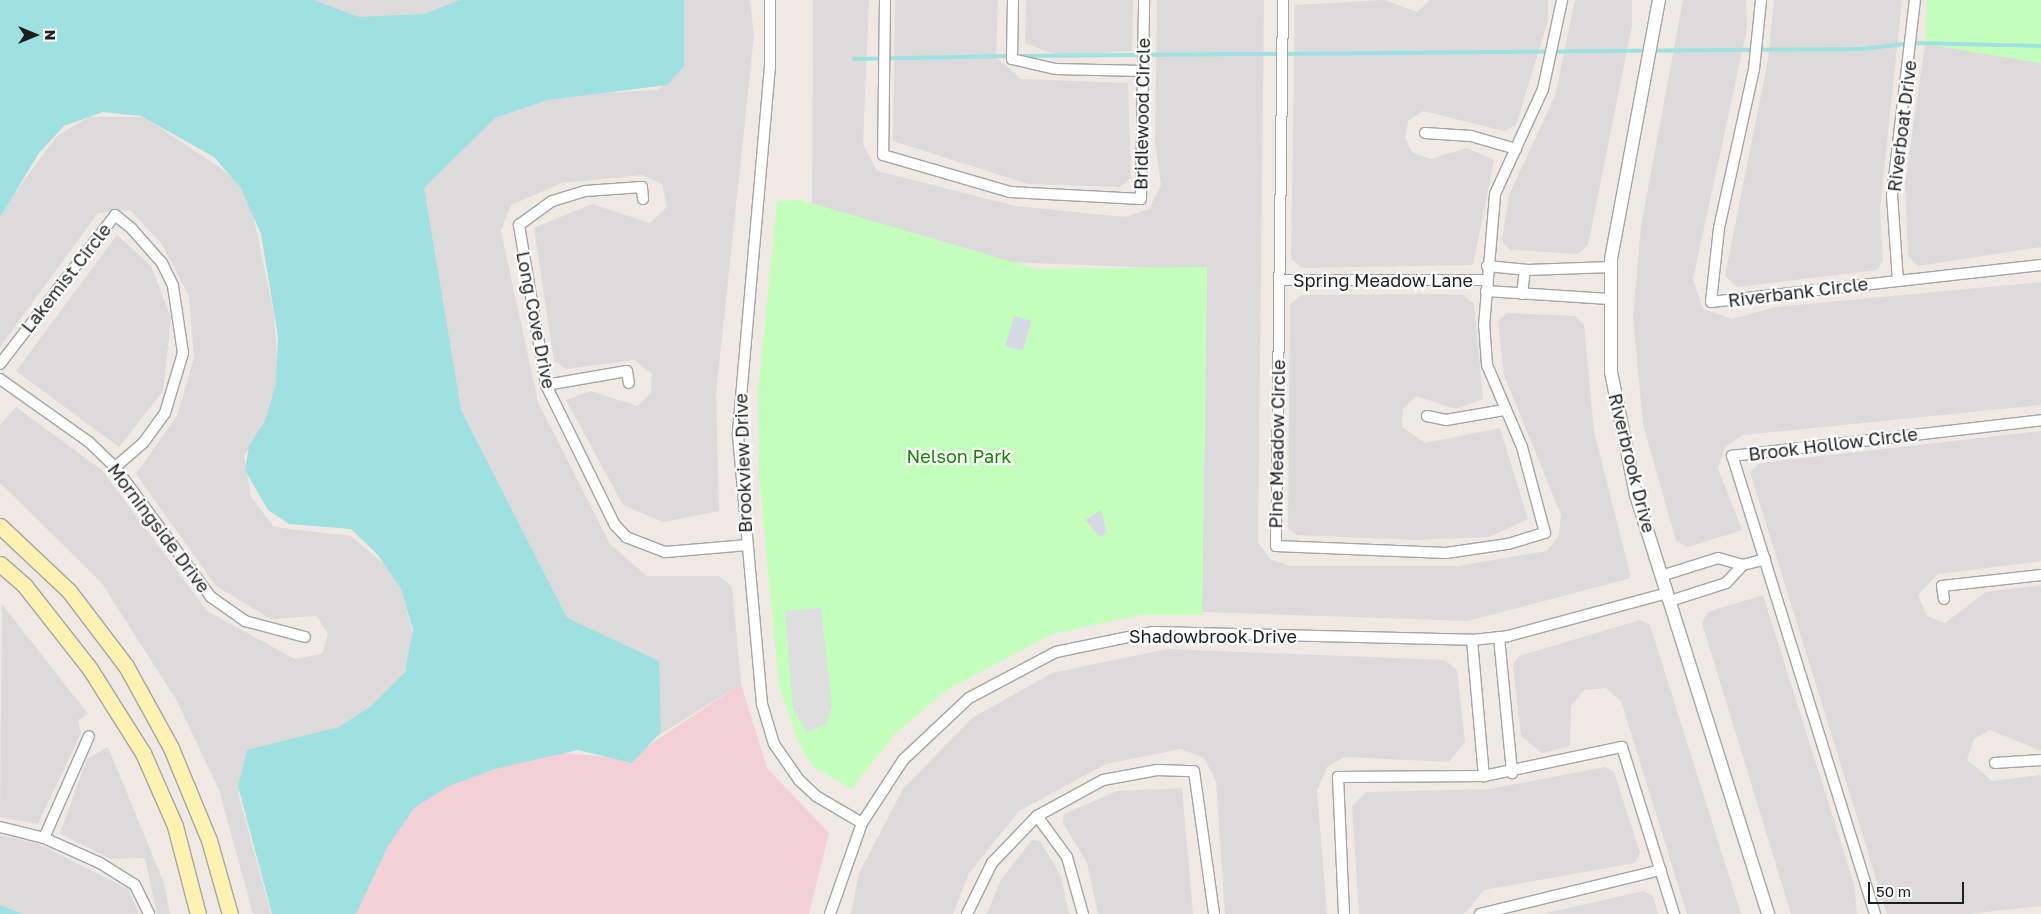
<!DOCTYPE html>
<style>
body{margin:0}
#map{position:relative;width:2041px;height:914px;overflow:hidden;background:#f0e9e3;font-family:"Golos Text",sans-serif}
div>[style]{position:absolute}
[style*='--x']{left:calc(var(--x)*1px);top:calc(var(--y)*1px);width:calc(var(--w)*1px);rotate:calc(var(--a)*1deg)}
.residential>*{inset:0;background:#dcdadb}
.commercial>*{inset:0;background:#f2d0d6}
.park>*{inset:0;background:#c4febc}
.parking>*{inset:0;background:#dedede}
.plaza>*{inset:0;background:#d7dae5;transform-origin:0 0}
.water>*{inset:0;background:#9fe0e1}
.stream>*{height:4px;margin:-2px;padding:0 2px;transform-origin:2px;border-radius:2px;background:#9fe0e1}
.roads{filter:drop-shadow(1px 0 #a5a5a5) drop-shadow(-1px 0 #a5a5a5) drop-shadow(0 1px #a5a5a5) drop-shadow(0 -1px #a5a5a5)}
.minor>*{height:10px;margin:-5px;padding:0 5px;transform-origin:5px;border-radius:5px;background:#fff}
.tertiary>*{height:12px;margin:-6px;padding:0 6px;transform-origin:6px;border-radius:6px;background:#fff}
.secondary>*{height:15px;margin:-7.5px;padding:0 7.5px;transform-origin:7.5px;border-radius:7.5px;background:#fef2b2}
span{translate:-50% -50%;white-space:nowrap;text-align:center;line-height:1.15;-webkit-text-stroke:4.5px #fff;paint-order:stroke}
.street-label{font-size:18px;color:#1e1e1e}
.park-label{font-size:18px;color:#138503}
.north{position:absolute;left:10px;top:10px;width:50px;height:50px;-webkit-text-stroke:4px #fff;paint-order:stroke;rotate:90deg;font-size:14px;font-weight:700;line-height:20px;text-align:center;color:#1e1e1e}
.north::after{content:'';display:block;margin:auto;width:18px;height:22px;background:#1e1e1e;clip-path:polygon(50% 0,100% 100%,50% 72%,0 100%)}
.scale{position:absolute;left:1868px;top:882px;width:96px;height:22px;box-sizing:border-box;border:2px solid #1e1e1e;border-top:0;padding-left:6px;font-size:15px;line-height:18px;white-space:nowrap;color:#1e1e1e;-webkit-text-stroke:4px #fff;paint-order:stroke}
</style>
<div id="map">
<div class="residential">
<div style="clip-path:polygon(273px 0,508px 0,352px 33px)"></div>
<div style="clip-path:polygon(672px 0,750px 0,754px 35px,716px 394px,719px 511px,663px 522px,623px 505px,566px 400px,591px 391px,637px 406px,651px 393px,652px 374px,634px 360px,566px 369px,554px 361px,534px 228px,592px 204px,650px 223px,667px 207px,662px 184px,642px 175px,562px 183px,511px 205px,501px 231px,538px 402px,610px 544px,647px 576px,719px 576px,732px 587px,741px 684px,653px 739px,562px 634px,454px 427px,416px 198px,428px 171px,522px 97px,658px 90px,671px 77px)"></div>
<div style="clip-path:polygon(813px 0,869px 0,863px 144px,877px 171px,1016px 206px,1125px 217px,1149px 209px,1161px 185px,1155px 143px,1157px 0,1264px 0,1258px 542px,1270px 559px,1291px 566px,1458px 566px,1547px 551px,1559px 535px,1561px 515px,1504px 375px,1498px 321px,1507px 313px,1575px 316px,1584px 325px,1594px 431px,1631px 578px,1468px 621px,1202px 612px,1207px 270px,982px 261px,812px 207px)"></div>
<div style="clip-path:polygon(895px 0,998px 0,996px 57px,1021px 79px,1128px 83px,1131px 178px,1120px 187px,1028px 184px,893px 141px)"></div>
<div style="clip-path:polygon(1026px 0,1133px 0,1132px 51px,1058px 56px,1025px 43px)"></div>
<div style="clip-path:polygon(1384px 0,1417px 12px,1430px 0,1548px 0,1548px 20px,1516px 125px,1504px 131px,1423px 111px,1408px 121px,1405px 138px,1413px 153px,1431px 159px,1467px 148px,1494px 160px,1473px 265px,1301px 268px,1291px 259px,1295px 5px)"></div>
<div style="clip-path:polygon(1575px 0,1632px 0,1632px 25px,1588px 245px,1578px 254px,1510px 250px,1502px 241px,1509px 195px,1555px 96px)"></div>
<div style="clip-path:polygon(1683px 0,1746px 0,1747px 29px,1693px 279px,1703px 309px,1732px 319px,1775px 307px,2041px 282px,2041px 405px,1743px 435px,1725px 447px,1718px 468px,1742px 530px,1688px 547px,1676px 541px,1643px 424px,1633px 317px,1641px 226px)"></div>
<div style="clip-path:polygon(1774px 0,1902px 0,1880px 209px,1883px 261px,1877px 270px,1737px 287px,1725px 276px,1768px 60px)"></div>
<div style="clip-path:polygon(1925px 44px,2041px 63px,2041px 247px,1918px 266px,1908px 256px,1905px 183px)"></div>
<div style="clip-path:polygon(89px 117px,144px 117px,247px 186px,274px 314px,280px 400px,244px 456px,251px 497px,274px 527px,351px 536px,398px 576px,415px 643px,393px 701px,342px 737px,251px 760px,238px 793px,271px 914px,253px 914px,219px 790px,177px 701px,101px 582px,0 483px,0 425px,16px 407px,102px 470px,207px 611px,295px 659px,322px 654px,328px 634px,317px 616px,271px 619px,216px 586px,136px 474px,177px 416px,194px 358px,189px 296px,161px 243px,130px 210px,98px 213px,0 347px,0 213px,57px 136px)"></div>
<div style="clip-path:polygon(117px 235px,151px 266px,171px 318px,163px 391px,119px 447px,16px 371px)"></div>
<div style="clip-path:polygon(1302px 295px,1436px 294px,1463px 295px,1474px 304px,1483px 399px,1456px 409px,1416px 396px,1403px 409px,1402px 427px,1425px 443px,1500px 428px,1528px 519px,1489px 537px,1416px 540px,1297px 535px,1288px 528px,1290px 304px)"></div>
<div style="clip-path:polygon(2041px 431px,2041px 561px,1938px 574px,1918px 595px,1927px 616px,1945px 623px,1986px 592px,2041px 585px,2041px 751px,1990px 730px,1974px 739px,1967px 760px,1992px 781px,2041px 775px,2041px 906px,1967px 914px,1887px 914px,1750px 472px,1760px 463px)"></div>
<div style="clip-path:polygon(1763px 595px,1854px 884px,1857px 914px,1791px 914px,1702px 623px,1708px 612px)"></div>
<div style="clip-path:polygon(2px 604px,88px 714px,78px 720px,81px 733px,38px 824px,0 817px)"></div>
<div style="clip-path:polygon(1640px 620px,1650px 625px,1741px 914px,1687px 914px,1621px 701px,1606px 688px,1584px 690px,1571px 706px,1570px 746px,1542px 753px,1521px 736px,1513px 665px,1519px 656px)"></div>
<div style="clip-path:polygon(1167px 649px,1445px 660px,1457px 670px,1465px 742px,1449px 762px,1345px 757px,1327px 767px,1317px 791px,1327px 914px,1225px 914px,1216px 781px,1204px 758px,1181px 749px,1106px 764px,1019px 811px,969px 873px,953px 914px,851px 914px,859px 873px,903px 789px,972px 718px,1052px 673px)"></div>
<div style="clip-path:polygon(108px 747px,164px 883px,170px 914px,157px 914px,145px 858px,110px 859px,60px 833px,87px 759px)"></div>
<div style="clip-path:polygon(1605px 767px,1614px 772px,1640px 853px,1635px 863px,1484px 890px,1464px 914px,1359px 914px,1352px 806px,1366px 792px,1490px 789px)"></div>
<div style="clip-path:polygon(1182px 788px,1193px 914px,1098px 914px,1087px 863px,1063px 823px,1064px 814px,1117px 791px)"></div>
<div style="clip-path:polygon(0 835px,39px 844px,128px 889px,139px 914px,0 914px)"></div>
<div style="clip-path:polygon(1032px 840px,1040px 841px,1061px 876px,1069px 914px,987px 914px,1000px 881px)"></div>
<div style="clip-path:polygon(1643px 891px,1653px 896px,1658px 914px,1542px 914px)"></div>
</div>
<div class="commercial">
<div style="clip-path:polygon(741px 684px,767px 768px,829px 833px,809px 914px,346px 914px,412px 799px,512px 748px,628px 759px)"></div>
</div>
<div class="park">
<div style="clip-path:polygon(1927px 0,2041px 0,2041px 63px,1925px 44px)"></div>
<div style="clip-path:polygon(801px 200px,1037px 269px,1207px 267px,1202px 615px,1141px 615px,1052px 634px,947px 690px,895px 734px,851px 789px,815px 768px,801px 749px,779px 687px,759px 475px,758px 391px,777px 201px)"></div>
</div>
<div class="parking">
<div style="clip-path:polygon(821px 608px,832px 704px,827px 724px,807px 732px,793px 709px,785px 611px)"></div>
</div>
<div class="plaza">
<div style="left:1014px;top:316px;width:18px;height:31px;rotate:16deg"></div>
<div style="clip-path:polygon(1101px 510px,1107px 533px,1100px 537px,1085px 520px)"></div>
</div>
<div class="water">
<div style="clip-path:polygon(0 0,314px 0,359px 17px,424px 14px,460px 0,684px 0,684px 66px,667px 85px,547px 100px,495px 118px,424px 188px,461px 410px,567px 618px,659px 661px,661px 732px,632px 763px,578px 750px,495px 769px,449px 786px,414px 808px,388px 846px,356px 914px,272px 914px,238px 786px,247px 750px,339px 727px,370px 707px,405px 672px,413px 630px,401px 589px,378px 555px,351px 529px,289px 524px,268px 510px,245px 470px,249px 446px,265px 421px,276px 384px,278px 336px,261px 234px,241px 188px,214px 157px,141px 116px,103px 112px,64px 126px,39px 153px,0 217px)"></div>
<div style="clip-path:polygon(0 905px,22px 914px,0 914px)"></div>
</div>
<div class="stream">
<div style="--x:1018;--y:56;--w:844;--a:-0.48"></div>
<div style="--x:1862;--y:49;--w:50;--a:-6.8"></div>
<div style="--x:1912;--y:43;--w:129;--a:1.3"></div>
<div style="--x:854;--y:59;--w:157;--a:-1.1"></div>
</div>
<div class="roads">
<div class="minor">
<div style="--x:770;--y:0;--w:66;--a:90"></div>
<div style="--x:770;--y:66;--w:370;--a:95"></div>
<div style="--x:738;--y:435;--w:270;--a:84.9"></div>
<div style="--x:762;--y:704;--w:42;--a:73.3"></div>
<div style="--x:774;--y:744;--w:44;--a:55.2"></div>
<div style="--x:799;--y:780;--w:23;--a:43"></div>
<div style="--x:816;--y:796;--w:53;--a:30.4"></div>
<div style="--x:885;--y:0;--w:155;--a:90.7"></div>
<div style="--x:883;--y:155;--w:132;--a:16.2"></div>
<div style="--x:1010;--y:192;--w:131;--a:3.1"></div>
<div style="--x:1141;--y:199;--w:199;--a:-89.1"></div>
<div style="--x:1013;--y:0;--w:59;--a:91"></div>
<div style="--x:1012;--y:59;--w:44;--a:13.1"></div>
<div style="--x:1055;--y:69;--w:88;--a:1.3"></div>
<div style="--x:1283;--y:0;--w:546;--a:90.73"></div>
<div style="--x:1276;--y:546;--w:170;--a:2.4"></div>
<div style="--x:1446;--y:553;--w:63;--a:-8.3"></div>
<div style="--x:1508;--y:544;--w:39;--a:-17"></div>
<div style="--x:1545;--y:533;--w:89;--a:-105"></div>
<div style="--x:1522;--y:447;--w:89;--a:-113.1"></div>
<div style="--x:1487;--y:365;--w:39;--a:-94"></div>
<div style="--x:1484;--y:326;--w:132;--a:-85.2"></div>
<div style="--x:1495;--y:194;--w:115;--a:-65.4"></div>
<div style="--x:1543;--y:89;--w:91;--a:-77.9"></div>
<div style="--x:1761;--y:0;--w:69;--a:95.8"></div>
<div style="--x:1754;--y:69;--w:163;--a:102.4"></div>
<div style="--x:1719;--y:228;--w:74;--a:96.2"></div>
<div style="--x:1711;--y:302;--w:332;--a:-6.4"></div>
<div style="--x:1425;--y:133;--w:46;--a:3.7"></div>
<div style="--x:1471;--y:136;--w:47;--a:16.1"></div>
<div style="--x:643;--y:199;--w:12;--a:-95"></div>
<div style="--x:642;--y:187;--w:57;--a:176"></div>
<div style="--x:585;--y:191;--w:34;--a:163"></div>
<div style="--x:552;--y:201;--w:41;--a:144"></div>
<div style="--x:519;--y:225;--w:162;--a:80.4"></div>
<div style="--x:546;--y:385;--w:156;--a:63.8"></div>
<div style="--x:615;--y:525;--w:16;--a:47"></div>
<div style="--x:626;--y:537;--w:42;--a:21"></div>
<div style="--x:665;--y:552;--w:81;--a:-4.9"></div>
<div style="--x:1487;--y:266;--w:41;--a:5.6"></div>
<div style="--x:1528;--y:270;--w:83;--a:-2.1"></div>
<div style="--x:1279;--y:280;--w:207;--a:0"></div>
<div style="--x:1898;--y:281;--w:86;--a:-94"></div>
<div style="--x:1892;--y:195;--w:196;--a:-83.3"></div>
<div style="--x:1486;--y:291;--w:123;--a:3.7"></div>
<div style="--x:1522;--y:294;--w:24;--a:-83"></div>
<div style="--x:0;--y:364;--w:188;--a:-52.3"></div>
<div style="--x:115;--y:215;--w:22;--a:39"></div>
<div style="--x:132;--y:229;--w:45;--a:48.6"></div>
<div style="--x:162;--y:263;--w:25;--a:64"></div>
<div style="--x:173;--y:286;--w:68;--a:81.5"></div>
<div style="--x:183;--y:353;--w:63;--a:106.7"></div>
<div style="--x:165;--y:413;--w:37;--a:126"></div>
<div style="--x:143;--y:443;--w:37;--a:139"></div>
<div style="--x:0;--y:379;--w:109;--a:35.3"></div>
<div style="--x:89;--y:442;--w:36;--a:44"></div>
<div style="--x:115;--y:467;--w:162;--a:53.6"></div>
<div style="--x:211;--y:597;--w:42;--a:35.2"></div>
<div style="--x:245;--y:621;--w:62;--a:14.9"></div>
<div style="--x:546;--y:385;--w:82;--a:-9.8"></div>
<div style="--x:627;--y:371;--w:12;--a:81"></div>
<div style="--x:1427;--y:416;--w:19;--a:12"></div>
<div style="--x:1446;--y:420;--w:59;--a:-9.8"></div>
<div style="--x:1661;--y:576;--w:60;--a:-17.5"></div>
<div style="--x:1718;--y:558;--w:26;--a:16"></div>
<div style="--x:1944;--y:599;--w:13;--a:-99"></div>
<div style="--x:1942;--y:586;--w:100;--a:-6.3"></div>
<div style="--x:1670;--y:601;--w:59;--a:-17.8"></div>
<div style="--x:1726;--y:583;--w:25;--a:-47"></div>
<div style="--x:1743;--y:565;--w:23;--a:-15"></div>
<div style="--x:1499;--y:637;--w:137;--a:84.5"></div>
<div style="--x:1472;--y:640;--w:137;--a:85"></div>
<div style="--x:1995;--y:763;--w:46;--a:-3.7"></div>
<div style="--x:1037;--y:816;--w:51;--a:53.8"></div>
<div style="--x:1067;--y:857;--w:59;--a:74.3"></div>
<div style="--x:0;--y:827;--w:45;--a:14"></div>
<div style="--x:44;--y:838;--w:61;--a:24.1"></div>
<div style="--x:100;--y:863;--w:41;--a:32.2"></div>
<div style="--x:135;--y:885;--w:32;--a:64"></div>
<div style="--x:44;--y:838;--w:111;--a:-66.2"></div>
<div style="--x:830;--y:914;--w:96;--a:-70.6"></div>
<div style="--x:862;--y:823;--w:75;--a:-56.9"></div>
<div style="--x:903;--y:760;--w:91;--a:-43.2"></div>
<div style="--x:969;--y:698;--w:98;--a:-27.9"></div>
<div style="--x:1056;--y:652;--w:99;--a:-11.7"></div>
<div style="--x:1153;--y:632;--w:319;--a:1.4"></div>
<div style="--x:1472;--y:640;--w:36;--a:-6"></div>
<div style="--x:1508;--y:636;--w:165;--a:-15.1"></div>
<div style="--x:967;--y:914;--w:57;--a:-63.9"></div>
<div style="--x:992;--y:863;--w:65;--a:-46.2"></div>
<div style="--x:1037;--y:816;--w:75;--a:-28.6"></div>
<div style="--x:1103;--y:780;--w:55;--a:-10.5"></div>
<div style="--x:1157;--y:770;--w:37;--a:2"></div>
<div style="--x:1194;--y:771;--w:144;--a:82"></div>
<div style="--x:1344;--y:914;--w:137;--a:-92.5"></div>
<div style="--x:1338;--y:777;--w:146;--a:-0.4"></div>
<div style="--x:1484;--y:776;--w:141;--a:-11.9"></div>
<div style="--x:1622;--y:747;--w:175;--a:72.7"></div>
<div style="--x:1480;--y:914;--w:186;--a:-13.7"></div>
<div style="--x:1875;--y:914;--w:480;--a:-107.3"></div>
<div style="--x:1732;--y:456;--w:311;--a:-6.6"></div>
</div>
<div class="tertiary">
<div style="--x:1659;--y:0;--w:264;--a:100.5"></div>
<div style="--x:1611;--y:260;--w:112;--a:90"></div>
<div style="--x:1611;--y:372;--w:126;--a:78.5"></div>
<div style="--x:1636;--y:495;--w:439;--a:72.5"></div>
</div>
<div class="secondary">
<div style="--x:0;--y:526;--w:95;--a:43.3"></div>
<div style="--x:69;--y:591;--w:94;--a:52.8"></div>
<div style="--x:126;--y:666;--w:94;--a:61.2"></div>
<div style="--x:171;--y:748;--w:100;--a:67.6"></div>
<div style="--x:209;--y:840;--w:77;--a:74.2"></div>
<div style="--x:0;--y:564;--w:33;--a:41"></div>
<div style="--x:25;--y:586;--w:105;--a:51.9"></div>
<div style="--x:90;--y:669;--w:99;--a:57.8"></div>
<div style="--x:143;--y:753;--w:80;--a:66.3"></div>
<div style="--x:175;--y:826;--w:91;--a:75.4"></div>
</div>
</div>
<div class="street-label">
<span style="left:1142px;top:114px;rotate:-89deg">Bridlewood Circle</span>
<span style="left:1902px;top:126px;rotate:-83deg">Riverboat Drive</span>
<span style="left:66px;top:278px;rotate:-52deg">Lakemist Circle</span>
<span style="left:1383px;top:280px">Spring Meadow Lane</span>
<span style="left:1798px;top:292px;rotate:-7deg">Riverbank Circle</span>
<span style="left:536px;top:320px;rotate:79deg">Long Cove Drive</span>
<span style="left:1277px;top:444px;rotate:-89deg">Pine Meadow Circle</span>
<span style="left:1833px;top:444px;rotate:-7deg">Brook Hollow Circle</span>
<span style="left:743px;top:463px;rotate:-92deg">Brookview Drive</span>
<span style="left:1632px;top:463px;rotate:76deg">Riverbrook Drive</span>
<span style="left:159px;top:528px;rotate:53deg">Morningside Drive</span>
<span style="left:1213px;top:636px">Shadowbrook Drive</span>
</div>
<div class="park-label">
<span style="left:959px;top:456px">Nelson Park</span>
</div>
<div class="north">N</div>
<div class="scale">50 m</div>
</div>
